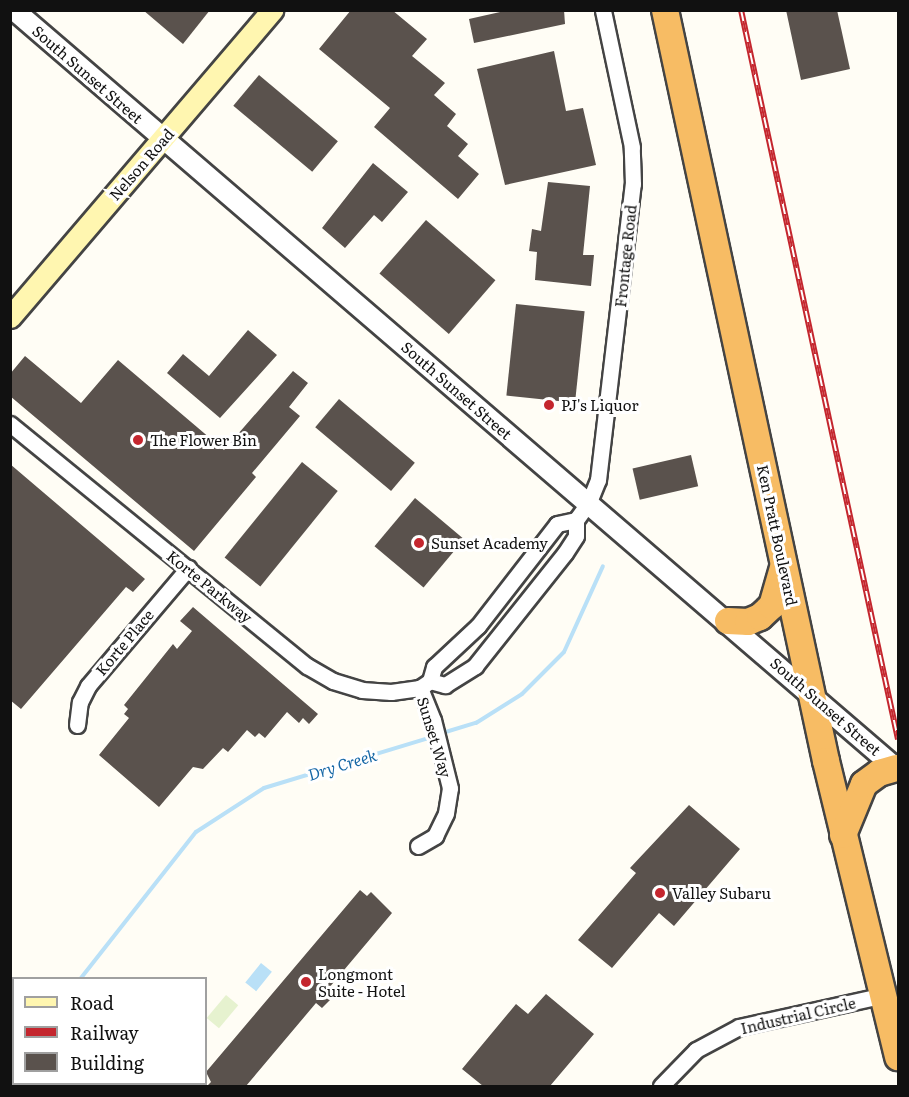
<!DOCTYPE html>
<style>
body{margin:0}
#map{position:relative;width:909px;height:1097px;overflow:hidden;background:#fffdf5;font-family:Literata,serif}
div>[style]{position:absolute}
[style*='--x']{left:calc(var(--x)*1px);top:calc(var(--y)*1px);width:calc(var(--w)*1px);rotate:calc(var(--a)*1deg)}
.pitch>*{inset:0;background:#e6f2cf;transform-origin:0 0}
.water>*{inset:0;background:#b9e0f7;transform-origin:0 0}
.stream>*{height:4px;margin:-2px;padding:0 2px;transform-origin:2px;border-radius:2px;background:#b9e0f7}
.building>*{inset:0;background:#5a524d;transform-origin:0 0}
.roads{filter:drop-shadow(2px 0 #444) drop-shadow(-2px 0 #444) drop-shadow(0 2px #444) drop-shadow(0 -2px #444)}
.minor>*{height:15px;margin:-7.5px;padding:0 7.5px;transform-origin:7.5px;border-radius:7.5px;background:#fff}
.tertiary>*{height:20px;margin:-10px;padding:0 10px;transform-origin:10px;border-radius:10px;background:#fff}
.secondary>*{height:21px;margin:-10.5px;padding:0 10.5px;transform-origin:10.5px;border-radius:10.5px;background:#fff6b0}
.trunk>*{height:26px;margin:-13px;padding:0 13px;transform-origin:13px;border-radius:13px;background:#f7bc64}
.rail>*{height:6px;margin-top:-3px;transform-origin:0;background:repeating-linear-gradient(90deg,#fff 0 11px,#c4262e 0 22px);box-sizing:border-box;border-block:2px solid #c4262e}
.dots>*{width:16px;height:16px;translate:-50% -50%;box-sizing:border-box;border:3px solid #fff;border-radius:50%}
span{translate:-50% -50%;white-space:nowrap;text-align:center;line-height:1.15;-webkit-text-stroke:6px #fff;paint-order:stroke}
.street-label{font-size:15px;color:#111}
.poi-label{font-size:15px;color:#111}
.left{translate:0 -50%;text-align:left}
.water-label{font-size:16px;color:#1768a6;font-style:italic}
.frame{position:absolute;inset:0;border:12px solid #111;pointer-events:none}
.legend{position:absolute;left:12px;top:977px;width:195px;height:108px;box-sizing:border-box;background:#fff;border:2px solid #a0a0a0;margin:0;padding:8px 10px;list-style:none;font-size:18px;color:#111}
.legend li{display:flex;align-items:center;gap:12px;height:30px}
.legend b{width:30px;border:2px solid #a0a0a0}
</style>
<div id="map">
<div class="pitch">
<div style="left:226px;top:995px;width:16px;height:30px;rotate:40deg"></div>
</div>
<div class="water">
<div style="left:261px;top:963px;width:14px;height:25px;rotate:39deg"></div>
</div>
<div class="stream">
<div style="--x:439;--y:734;--w:39;--a:-17"></div>
<div style="--x:476;--y:723;--w:54;--a:-32.2"></div>
<div style="--x:522;--y:694;--w:59;--a:-45"></div>
<div style="--x:564;--y:652;--w:94;--a:-65.6"></div>
<div style="--x:81;--y:978;--w:186;--a:-51.8"></div>
<div style="--x:196;--y:832;--w:81;--a:-32.9"></div>
<div style="--x:264;--y:788;--w:176;--a:-16.9"></div>
<div style="--x:10;--y:1068;--w:6;--a:-45"></div>
</div>
<div class="building">
<div style="clip-path:polygon(143px 10px,210px 10px,183px 44px)"></div>
<div style="clip-path:polygon(351px 10px,392px 10px,427px 39px,412px 56px,445px 83px,434px 95px,456px 114px,447px 126px,468px 144px,458px 156px,479px 174px,458px 199px,374px 127px,390px 108px,319px 49px)"></div>
<div style="clip-path:polygon(509px 10px,564px 10px,565px 24px,474px 43px,469px 19px)"></div>
<div style="clip-path:polygon(786px 10px,837px 10px,850px 69px,801px 80px)"></div>
<div style="clip-path:polygon(554px 51px,566px 111px,583px 108px,596px 165px,505px 185px,477px 69px)"></div>
<div style="left:259px;top:75px;width:103px;height:40px;rotate:40deg"></div>
<div style="clip-path:polygon(373px 163px,408px 192px,382px 222px,374px 215px,345px 248px,322px 228px)"></div>
<div style="clip-path:polygon(548px 182px,590px 186px,583px 255px,594px 255px,591px 286px,535px 280px,537px 252px,529px 251px,532px 229px,541px 231px)"></div>
<div style="left:426px;top:220px;width:92px;height:71px;rotate:41deg"></div>
<div style="left:516px;top:304px;width:69px;height:92px;rotate:6deg"></div>
<div style="clip-path:polygon(248px 330px,277px 355px,220px 418px,167px 373px,183px 354px,209px 376px)"></div>
<div style="clip-path:polygon(25px 356px,81px 403px,118px 360px,224px 450px,293px 371px,308px 383px,289px 407px,300px 416px,252px 473px,256px 477px,194px 551px,10px 396px,10px 374px)"></div>
<div style="left:339px;top:399px;width:99px;height:37px;rotate:40deg"></div>
<div style="left:691px;top:455px;width:32px;height:60px;rotate:77deg"></div>
<div style="left:302px;top:462px;width:46px;height:123px;rotate:39deg"></div>
<div style="clip-path:polygon(10px 464px,145px 579px,133px 592px,126px 587px,21px 709px,10px 700px)"></div>
<div style="left:415px;top:498px;width:64px;height:63px;rotate:40deg"></div>
<div style="clip-path:polygon(193px 607px,318px 714px,309px 724px,303px 718px,299px 723px,287px 712px,265px 738px,259px 733px,255px 737px,247px 730px,228px 752px,223px 748px,203px 769px,193px 767px,159px 807px,99px 755px,129px 718px,124px 714px,128px 709px,124px 705px,173px 644px,177px 649px,192px 631px,180px 621px)"></div>
<div style="clip-path:polygon(689px 805px,740px 849px,674px 926px,659px 913px,612px 968px,578px 940px,636px 873px,630px 868px)"></div>
<div style="clip-path:polygon(360px 890px,367px 896px,371px 892px,392px 913px,323px 995px,330px 1000px,322px 1008px,316px 1003px,246px 1086px,207px 1086px,211px 1082px,206px 1072px)"></div>
<div style="clip-path:polygon(546px 994px,594px 1034px,550px 1086px,483px 1086px,462px 1069px,516px 1004px,528px 1014px)"></div>
</div>
<div class="roads">
<div class="minor">
<div style="--x:10;--y:424;--w:383;--a:39.2"></div>
<div style="--x:307;--y:666;--w:30;--a:30"></div>
<div style="--x:333;--y:681;--w:30;--a:17"></div>
<div style="--x:362;--y:690;--w:29;--a:4"></div>
<div style="--x:391;--y:692;--w:29;--a:-8"></div>
<div style="--x:420;--y:688;--w:12;--a:-35"></div>
<div style="--x:430;--y:681;--w:15;--a:-74"></div>
<div style="--x:434;--y:667;--w:60;--a:-43"></div>
<div style="--x:478;--y:626;--w:129;--a:-52.2"></div>
<div style="--x:557;--y:524;--w:19;--a:-12"></div>
<div style="--x:430;--y:681;--w:16;--a:15"></div>
<div style="--x:445;--y:685;--w:36;--a:-32"></div>
<div style="--x:475;--y:666;--w:144;--a:-51.5"></div>
<div style="--x:565;--y:553;--w:20;--a:-57"></div>
<div style="--x:576;--y:536;--w:16;--a:-90"></div>
<div style="--x:576;--y:520;--w:22;--a:-54"></div>
<div style="--x:589;--y:502;--w:24;--a:-68"></div>
<div style="--x:598;--y:480;--w:298;--a:-83.3"></div>
<div style="--x:633;--y:184;--w:37;--a:-92"></div>
<div style="--x:632;--y:147;--w:140;--a:-102"></div>
<div style="--x:77;--y:725;--w:23;--a:-83"></div>
<div style="--x:80;--y:702;--w:18;--a:-63"></div>
<div style="--x:88;--y:686;--w:155;--a:-49.7"></div>
<div style="--x:418;--y:846;--w:20;--a:-30"></div>
<div style="--x:435;--y:836;--w:25;--a:-64"></div>
<div style="--x:446;--y:813;--w:25;--a:-81"></div>
<div style="--x:450;--y:788;--w:70;--a:-104"></div>
<div style="--x:433;--y:720;--w:35;--a:-112"></div>
<div style="--x:661;--y:1086;--w:50;--a:-45.8"></div>
<div style="--x:696;--y:1050;--w:49;--a:-28.1"></div>
<div style="--x:739;--y:1027;--w:148;--a:-12.4"></div>
</div>
<div class="tertiary">
<div style="--x:14;--y:10;--w:1166;--a:40.69"></div>
</div>
<div class="secondary">
<div style="--x:10;--y:317;--w:404;--a:-49.5"></div>
</div>
<div class="trunk">
<div style="--x:665;--y:10;--w:768;--a:77.9"></div>
<div style="--x:826;--y:761;--w:305;--a:76.3"></div>
<div style="--x:728;--y:621;--w:20;--a:3"></div>
<div style="--x:748;--y:622;--w:13;--a:-23"></div>
<div style="--x:760;--y:617;--w:16;--a:-43"></div>
<div style="--x:772;--y:606;--w:40;--a:-74"></div>
<div style="--x:843;--y:835;--w:55;--a:-67.6"></div>
<div style="--x:864;--y:784;--w:19;--a:-36"></div>
<div style="--x:879;--y:773;--w:18;--a:-16"></div>
</div>
</div>
<div class="rail">
<div style="--x:741;--y:10;--w:746;--a:77.85"></div>
</div>
<div class="dots">
<div style="left:549px;top:405px;background:#c4262e"></div>
<div style="left:138px;top:440px;background:#c4262e"></div>
<div style="left:419px;top:543px;background:#c4262e"></div>
<div style="left:660px;top:893px;background:#c4262e"></div>
<div style="left:306px;top:982px;background:#c4262e"></div>
</div>
<div class="street-label">
<span style="left:88px;top:74px;rotate:41deg">South Sunset Street</span>
<span style="left:141px;top:164px;rotate:-49deg">Nelson Road</span>
<span style="left:625px;top:256px;rotate:-84deg">Frontage Road</span>
<span style="left:457px;top:390px;rotate:41deg">South Sunset Street</span>
<span style="left:778px;top:535px;rotate:78deg">Ken Pratt Boulevard</span>
<span style="left:210px;top:586px;rotate:39deg">Korte Parkway</span>
<span style="left:124px;top:642px;rotate:-50deg">Korte Place</span>
<span style="left:826px;top:706px;rotate:41deg">South Sunset Street</span>
<span style="left:435px;top:737px;rotate:73deg">Sunset Way</span>
<span style="left:798px;top:1015px;rotate:-13deg">Industrial Circle</span>
</div>
<div class="poi-label">
<span class="left" style="left:561px;top:405px">PJ's Liquor</span>
<span class="left" style="left:150px;top:440px">The Flower Bin</span>
<span class="left" style="left:431px;top:543px">Sunset Academy</span>
<span class="left" style="left:672px;top:893px">Valley Subaru</span>
<span class="left" style="left:318px;top:982px">Longmont<br>Suite - Hotel</span>
</div>
<div class="water-label">
<span style="left:342px;top:764px;rotate:-17deg">Dry Creek</span>
</div>
<div class="frame"></div>
<ul class="legend">
<li><b style="height:8px;background:#fff6b0"></b>Road</li>
<li><b style="height:8px;background:#c4262e"></b>Railway</li>
<li><b style="height:16px;background:#5a524d"></b>Building</li>
</ul>
</div>
